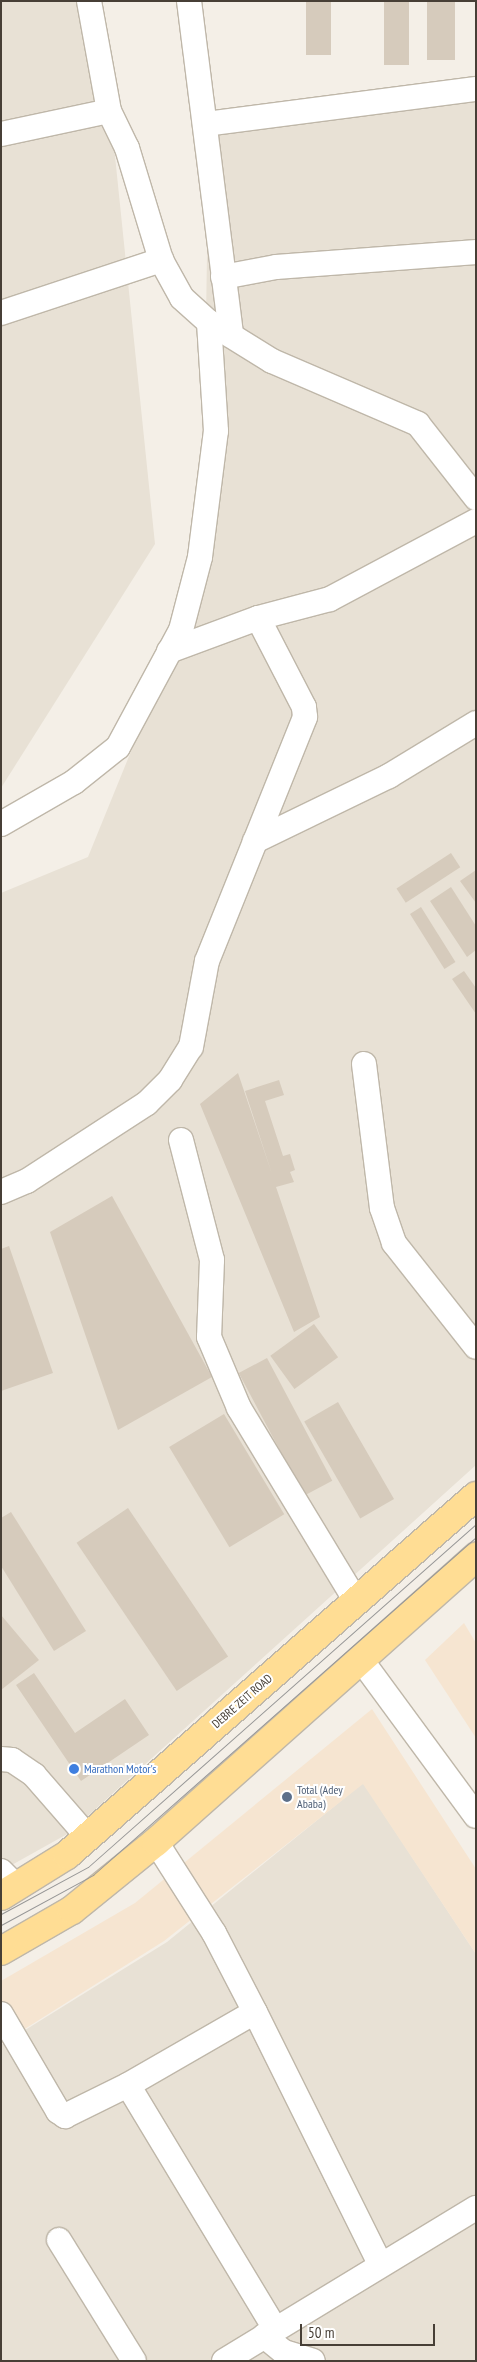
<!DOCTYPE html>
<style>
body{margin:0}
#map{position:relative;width:477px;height:2362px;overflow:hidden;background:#f4efe7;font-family:"PT Sans Narrow",sans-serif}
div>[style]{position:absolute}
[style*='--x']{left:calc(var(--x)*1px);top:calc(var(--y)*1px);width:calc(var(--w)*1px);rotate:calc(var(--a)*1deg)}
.residential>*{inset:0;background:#e8e1d5}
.commercial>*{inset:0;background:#f6e5d1}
.building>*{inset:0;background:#d6cbbc;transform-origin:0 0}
.roads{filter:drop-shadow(1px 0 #bfb7a9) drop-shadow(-1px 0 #bfb7a9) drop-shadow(0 1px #bfb7a9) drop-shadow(0 -1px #bfb7a9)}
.minor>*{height:24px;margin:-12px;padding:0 12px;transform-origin:12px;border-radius:12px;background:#fff}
.major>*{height:28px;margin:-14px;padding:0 14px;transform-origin:14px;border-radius:14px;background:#ffdd94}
.tram>*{height:1px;margin:-0.5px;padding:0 0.5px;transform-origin:0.5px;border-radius:0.5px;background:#969696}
.dots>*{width:14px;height:14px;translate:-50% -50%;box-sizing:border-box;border:2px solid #fff;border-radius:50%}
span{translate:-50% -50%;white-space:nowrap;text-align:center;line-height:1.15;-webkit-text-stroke:4px #fff;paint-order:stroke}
.street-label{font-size:12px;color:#473f36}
.shop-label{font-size:12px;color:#366cbe}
.left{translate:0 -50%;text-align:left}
.service-label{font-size:12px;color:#4e5e75}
.frame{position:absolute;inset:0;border:2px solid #473f36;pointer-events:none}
.scale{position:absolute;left:300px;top:2324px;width:135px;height:22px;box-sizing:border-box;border:2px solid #473f36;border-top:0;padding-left:6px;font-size:15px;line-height:18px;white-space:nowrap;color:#473f36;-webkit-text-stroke:4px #fff;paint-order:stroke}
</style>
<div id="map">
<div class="residential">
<div style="clip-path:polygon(1px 1px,99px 1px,155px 544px,1px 788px)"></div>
<div style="clip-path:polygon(476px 90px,476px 1465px,69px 1833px,1px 1871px,1px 893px,88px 857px,202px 577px,209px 125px)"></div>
<div style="clip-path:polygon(363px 1783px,476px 1954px,476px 2361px,1px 2361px,1px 2045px,167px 1942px)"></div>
</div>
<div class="commercial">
<div style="clip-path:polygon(464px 1623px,476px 1643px,476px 1738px,425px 1660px)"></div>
<div style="clip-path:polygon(372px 1709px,476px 1869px,476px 1954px,363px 1784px,164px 1941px,1px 2044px,1px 1981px,135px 1903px)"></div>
</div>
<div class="building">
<div style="left:306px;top:1px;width:25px;height:54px"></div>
<div style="left:384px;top:1px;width:25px;height:64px"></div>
<div style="left:427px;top:1px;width:28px;height:59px"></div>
<div style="left:451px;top:853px;width:17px;height:65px;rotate:57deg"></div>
<div style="clip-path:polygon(476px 870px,476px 903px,460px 881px)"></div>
<div style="clip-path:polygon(451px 887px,476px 926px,476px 950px,467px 957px,430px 901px)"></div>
<div style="left:421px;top:907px;width:65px;height:13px;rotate:58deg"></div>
<div style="clip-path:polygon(464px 971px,476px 988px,476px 1014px,452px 979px)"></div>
<div style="clip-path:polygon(238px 1073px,272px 1174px,245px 1091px,279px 1080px,284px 1095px,265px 1101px,283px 1156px,290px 1154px,295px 1170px,290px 1172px,294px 1182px,276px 1187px,320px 1317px,294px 1332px,200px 1104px)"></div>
<div style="clip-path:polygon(112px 1196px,212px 1377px,118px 1430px,50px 1232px)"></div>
<div style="clip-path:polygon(9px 1246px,53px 1373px,1px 1391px,1px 1249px)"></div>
<div style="left:314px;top:1324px;width:41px;height:54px;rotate:54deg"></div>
<div style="left:267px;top:1358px;width:139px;height:32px;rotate:62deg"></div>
<div style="left:338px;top:1402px;width:112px;height:39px;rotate:60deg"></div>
<div style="left:224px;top:1414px;width:117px;height:64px;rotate:59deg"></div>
<div style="left:128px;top:1508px;width:179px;height:62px;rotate:56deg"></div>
<div style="clip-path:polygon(11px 1512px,86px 1631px,54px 1651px,1px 1566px,1px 1518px)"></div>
<div style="clip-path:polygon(1px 1615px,39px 1660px,1px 1690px)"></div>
<div style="clip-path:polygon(34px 1673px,75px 1733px,125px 1699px,149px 1735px,81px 1781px,16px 1685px)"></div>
</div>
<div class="roads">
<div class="minor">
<div style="--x:89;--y:1;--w:112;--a:79.7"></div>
<div style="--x:109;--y:111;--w:41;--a:64.1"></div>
<div style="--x:127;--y:148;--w:117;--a:73.1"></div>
<div style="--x:161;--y:260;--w:43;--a:61.1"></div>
<div style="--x:182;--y:298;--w:36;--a:42"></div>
<div style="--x:209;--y:322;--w:74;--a:31.8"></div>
<div style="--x:272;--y:361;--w:159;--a:23.3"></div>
<div style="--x:418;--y:424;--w:94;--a:51.9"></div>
<div style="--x:189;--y:1;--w:337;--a:82.8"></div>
<div style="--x:205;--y:124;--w:273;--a:-7.4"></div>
<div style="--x:1;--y:134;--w:110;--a:-12"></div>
<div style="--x:223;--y:277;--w:54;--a:-10.7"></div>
<div style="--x:276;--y:267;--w:201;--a:-4.3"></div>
<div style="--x:1;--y:313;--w:169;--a:-18.3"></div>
<div style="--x:169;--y:651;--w:95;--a:-20.3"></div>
<div style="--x:258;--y:618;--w:74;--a:-14.8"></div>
<div style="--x:330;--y:599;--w:166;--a:-28.1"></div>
<div style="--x:1;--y:824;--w:84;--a:-29.9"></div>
<div style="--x:74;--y:782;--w:56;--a:-38.5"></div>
<div style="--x:118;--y:747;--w:133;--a:-61.7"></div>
<div style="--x:181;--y:630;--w:75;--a:-75.4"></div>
<div style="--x:200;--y:557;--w:127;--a:-82.8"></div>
<div style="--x:216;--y:431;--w:109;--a:-93.7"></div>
<div style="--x:255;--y:841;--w:149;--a:-25.9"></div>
<div style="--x:389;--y:776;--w:102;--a:-31.3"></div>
<div style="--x:364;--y:1064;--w:145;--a:82.9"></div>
<div style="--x:382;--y:1208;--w:37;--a:71"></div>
<div style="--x:394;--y:1243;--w:132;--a:51.7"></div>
<div style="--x:181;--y:1140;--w:124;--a:75.5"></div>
<div style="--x:212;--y:1260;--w:77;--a:92.2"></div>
<div style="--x:209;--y:1337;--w:77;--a:67.1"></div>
<div style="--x:239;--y:1408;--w:226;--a:58.8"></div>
<div style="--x:1;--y:1192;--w:28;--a:-23"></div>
<div style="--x:27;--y:1181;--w:143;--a:-33"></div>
<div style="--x:147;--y:1103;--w:33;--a:-45"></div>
<div style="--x:170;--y:1080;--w:39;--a:-58"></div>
<div style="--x:191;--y:1047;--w:87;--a:-79.5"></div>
<div style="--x:207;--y:961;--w:263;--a:-68.1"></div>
<div style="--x:305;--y:717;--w:10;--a:-96"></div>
<div style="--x:304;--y:707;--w:100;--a:-117.3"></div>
<div style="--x:362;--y:1661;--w:192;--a:53.7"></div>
<div style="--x:1;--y:1759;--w:11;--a:5"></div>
<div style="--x:12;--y:1760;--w:27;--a:34"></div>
<div style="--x:34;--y:1775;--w:82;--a:48.9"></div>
<div style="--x:156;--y:1842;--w:108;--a:57.5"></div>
<div style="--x:214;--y:1933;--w:89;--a:62.6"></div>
<div style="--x:1;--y:1871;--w:23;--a:45"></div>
<div style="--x:1;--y:2014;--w:113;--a:59.6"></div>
<div style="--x:58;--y:2111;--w:9;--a:36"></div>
<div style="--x:65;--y:2116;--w:70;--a:-26.2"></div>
<div style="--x:128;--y:2085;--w:146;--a:-29.9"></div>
<div style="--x:255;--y:2012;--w:281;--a:63.6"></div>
<div style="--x:128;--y:2085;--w:285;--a:58.9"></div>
<div style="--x:59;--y:2240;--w:142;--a:58.2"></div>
<div style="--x:264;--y:2336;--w:26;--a:39"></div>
<div style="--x:284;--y:2352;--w:30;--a:17"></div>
<div style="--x:224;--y:2361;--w:295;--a:-31.3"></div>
</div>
<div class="major">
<div style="--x:1;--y:1896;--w:78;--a:-31.8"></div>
<div style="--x:67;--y:1855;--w:544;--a:-41.28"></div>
<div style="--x:1;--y:1951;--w:82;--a:-30"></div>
<div style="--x:72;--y:1910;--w:108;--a:-39"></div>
<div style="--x:156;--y:1842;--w:429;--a:-41.7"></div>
</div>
</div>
<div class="tram">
<div style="--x:1;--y:1914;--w:99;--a:-28.4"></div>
<div style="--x:88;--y:1867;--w:518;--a:-41.48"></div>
<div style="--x:1;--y:1925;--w:105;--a:-28.5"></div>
<div style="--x:93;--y:1875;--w:511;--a:-41.43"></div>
</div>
<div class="dots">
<div style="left:74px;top:1769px;background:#3f7fe0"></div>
<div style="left:287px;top:1797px;background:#5c6f8a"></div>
</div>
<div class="street-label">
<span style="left:242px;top:1701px;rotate:-41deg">DEBRE ZEIT ROAD</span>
</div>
<div class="shop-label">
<span class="left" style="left:84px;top:1769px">Marathon Motor's</span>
</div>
<div class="service-label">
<span class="left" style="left:297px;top:1797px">Total (Adey<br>Ababa)</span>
</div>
<div class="frame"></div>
<div class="scale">50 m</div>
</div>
